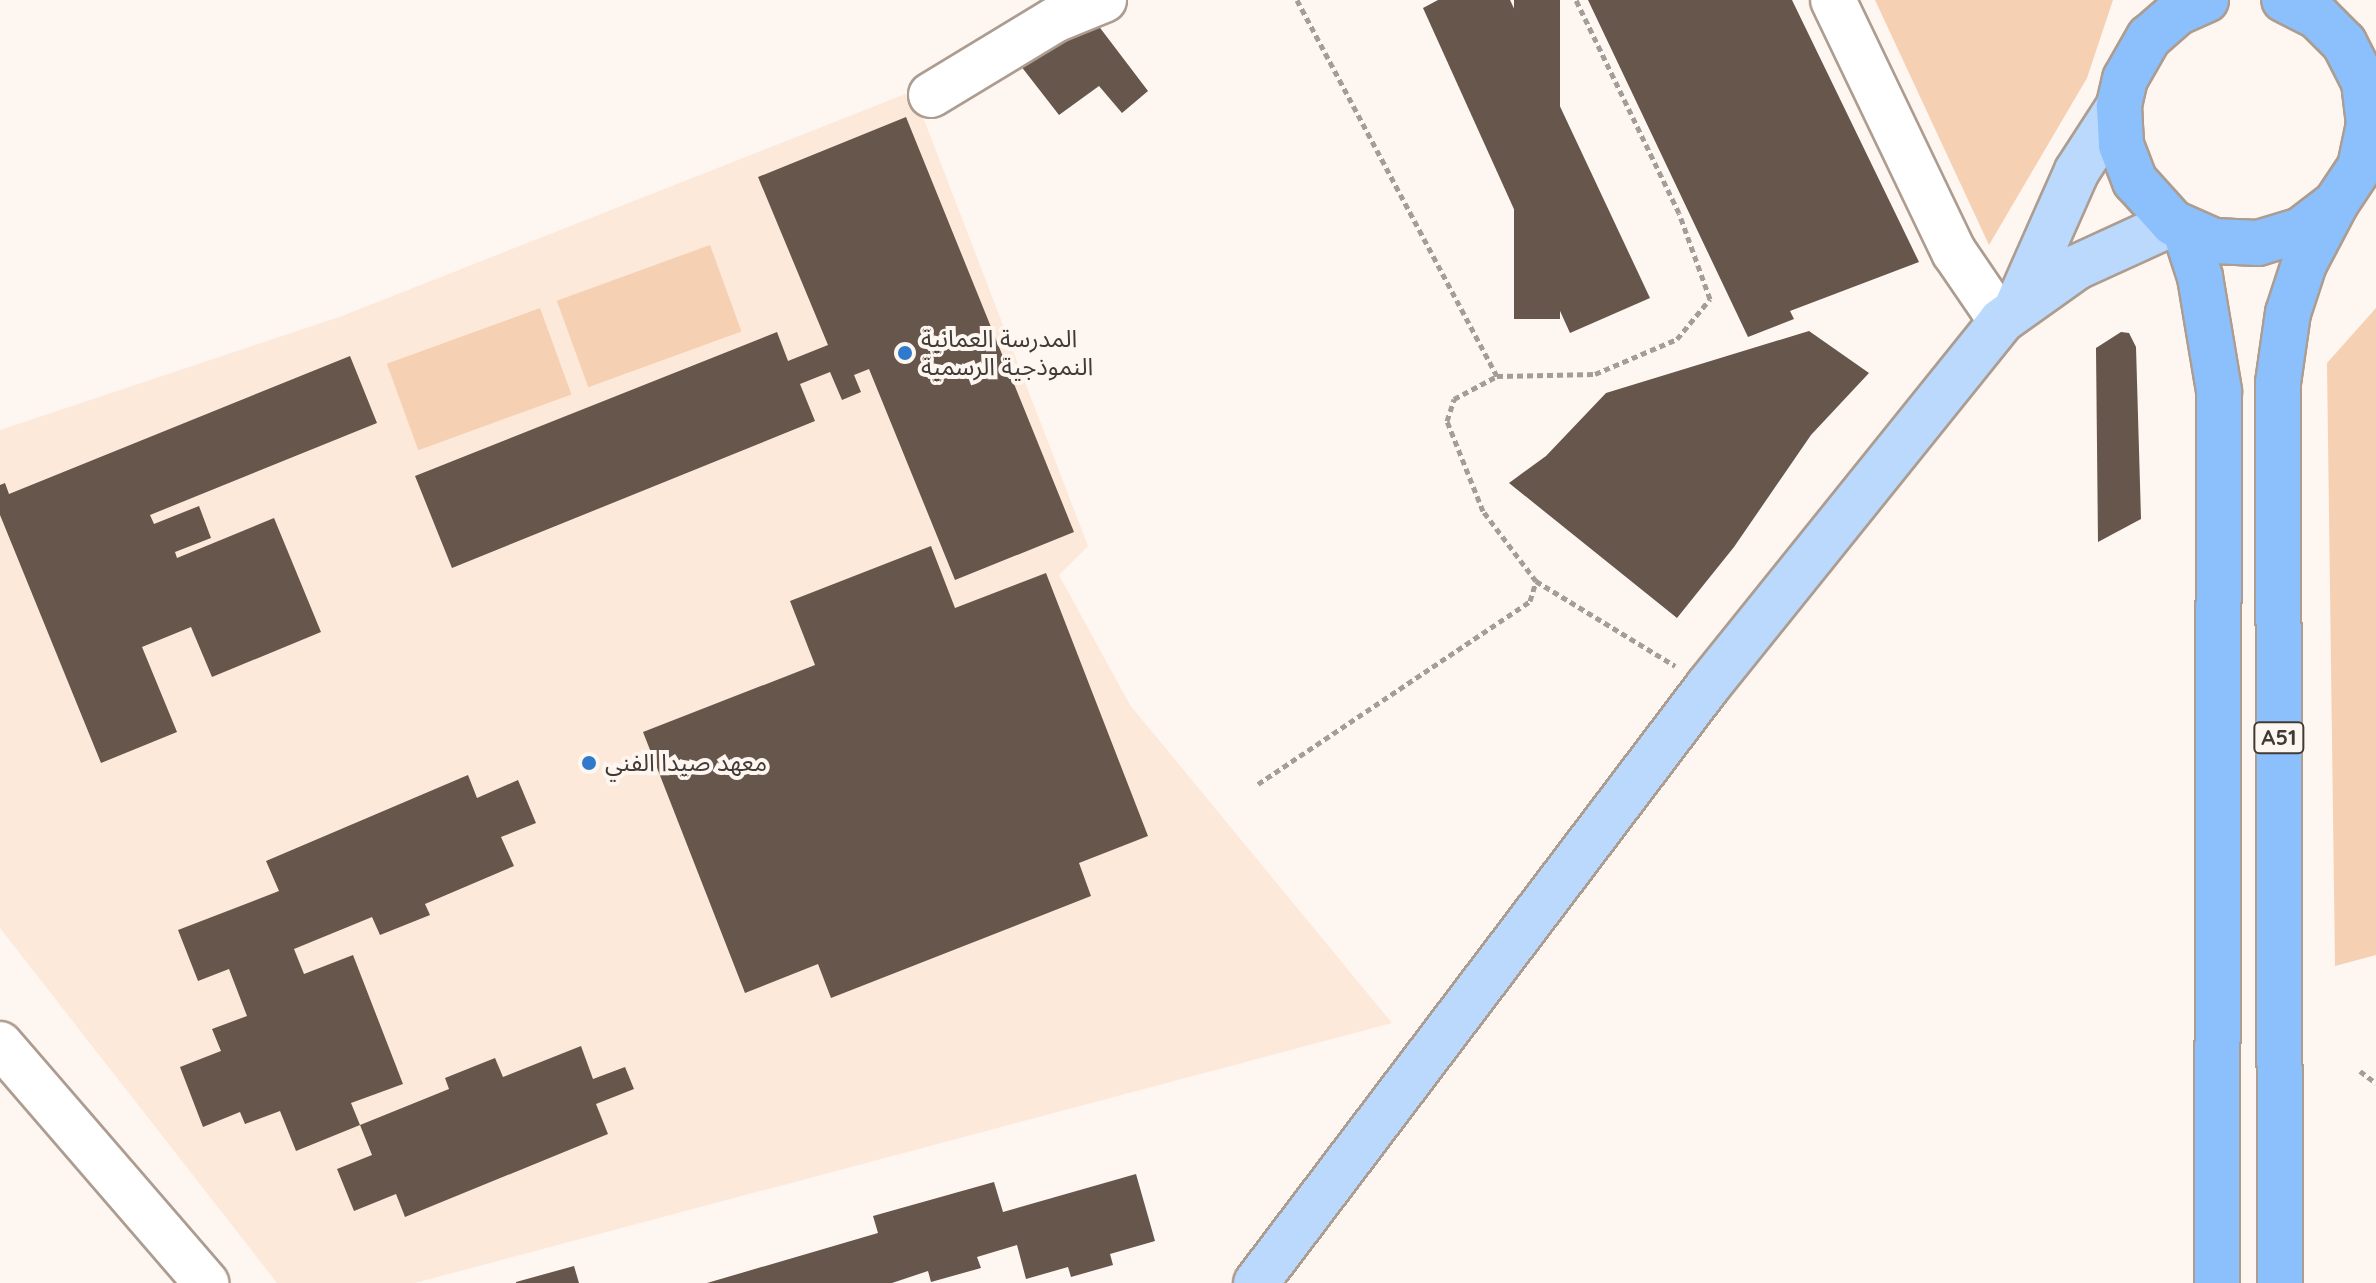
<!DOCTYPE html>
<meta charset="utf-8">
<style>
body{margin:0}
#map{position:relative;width:2376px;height:1283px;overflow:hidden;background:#fef6f1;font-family:Quicksand,"Noto Sans Arabic",sans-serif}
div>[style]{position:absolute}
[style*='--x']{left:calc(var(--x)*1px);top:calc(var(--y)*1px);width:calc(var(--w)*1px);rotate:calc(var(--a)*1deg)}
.built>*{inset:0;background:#fde9da}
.green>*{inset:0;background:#f6d0b3;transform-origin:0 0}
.building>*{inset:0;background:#66564b;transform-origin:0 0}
.path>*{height:5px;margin-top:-2.5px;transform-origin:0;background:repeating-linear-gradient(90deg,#a49c97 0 6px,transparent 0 10px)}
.roads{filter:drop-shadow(2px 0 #ad9c90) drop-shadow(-2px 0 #ad9c90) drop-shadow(0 2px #ad9c90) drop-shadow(0 -2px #ad9c90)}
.minor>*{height:44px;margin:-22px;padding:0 22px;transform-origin:22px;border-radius:22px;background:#fff}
.major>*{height:44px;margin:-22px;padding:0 22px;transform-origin:22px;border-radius:22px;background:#bad9fd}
.highway>*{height:44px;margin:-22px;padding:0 22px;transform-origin:22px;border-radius:22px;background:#8cc0fc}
.dots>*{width:22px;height:22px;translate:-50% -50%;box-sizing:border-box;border:4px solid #fef6f1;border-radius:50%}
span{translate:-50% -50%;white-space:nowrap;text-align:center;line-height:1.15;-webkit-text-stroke:8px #fef6f1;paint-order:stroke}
.shield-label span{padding:2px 6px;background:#fef6f1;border:2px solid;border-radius:6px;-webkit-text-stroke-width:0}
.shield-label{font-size:22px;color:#413a35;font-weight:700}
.poi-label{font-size:24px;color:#413a35}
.left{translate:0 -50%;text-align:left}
</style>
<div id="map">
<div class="built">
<div style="clip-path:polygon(913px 91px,1088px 546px,1059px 575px,1130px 705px,1392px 1023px,415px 1283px,277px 1283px,0 928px,0 430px,342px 316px)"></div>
</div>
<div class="green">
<div style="clip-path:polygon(1875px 0,2113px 0,2087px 78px,1989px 245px)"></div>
<div style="left:710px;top:245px;width:92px;height:163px;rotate:70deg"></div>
<div style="left:540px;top:308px;width:92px;height:163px;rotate:70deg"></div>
<div style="clip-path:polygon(2376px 308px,2376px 955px,2335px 966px,2327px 363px)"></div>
</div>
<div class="building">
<div style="clip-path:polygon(1438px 0,1510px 0,1650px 298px,1570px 333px,1423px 8px)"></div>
<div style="left:1514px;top:0;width:46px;height:319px"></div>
<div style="clip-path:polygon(1588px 0,1792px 0,1919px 262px,1790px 311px,1794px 319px,1748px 337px)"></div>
<div style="clip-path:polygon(1088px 12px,1148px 91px,1122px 113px,1099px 86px,1059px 115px,1013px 56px)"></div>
<div style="clip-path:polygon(906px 117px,1074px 532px,955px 580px,869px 369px,854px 375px,861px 392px,842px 400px,830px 372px,800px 384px,815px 421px,452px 568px,415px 476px,777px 332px,788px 361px,828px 345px,758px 177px)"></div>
<div style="clip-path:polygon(1809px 331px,1869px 373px,1811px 435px,1734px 547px,1677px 618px,1509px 483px,1546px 456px,1606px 393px)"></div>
<div style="clip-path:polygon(2121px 332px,2129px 333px,2136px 347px,2141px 519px,2098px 542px,2096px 348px)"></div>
<div style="clip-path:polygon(350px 356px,377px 423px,150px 515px,154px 524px,199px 506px,211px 538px,175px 552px,177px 558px,274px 518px,321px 632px,212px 677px,191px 627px,142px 647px,177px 732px,101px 763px,0 515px,0 485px,5px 483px,9px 494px)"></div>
<div style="clip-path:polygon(931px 546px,955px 608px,1046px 573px,1148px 836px,1079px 863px,1091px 896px,831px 998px,818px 964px,745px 993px,643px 732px,815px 665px,790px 601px)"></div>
<div style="clip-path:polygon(468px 775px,477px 798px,518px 780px,536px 823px,501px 837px,514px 866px,425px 904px,430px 915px,380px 935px,372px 917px,294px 949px,304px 974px,353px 955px,403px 1084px,351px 1103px,360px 1125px,449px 1089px,445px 1078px,495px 1058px,503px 1077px,581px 1046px,593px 1079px,625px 1067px,634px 1089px,596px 1104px,608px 1134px,405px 1217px,396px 1194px,354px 1211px,337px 1169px,372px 1155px,360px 1125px,296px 1151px,280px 1111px,245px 1124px,240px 1112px,203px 1127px,180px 1067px,221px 1051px,212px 1029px,247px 1016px,229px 969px,198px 981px,178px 930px,279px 891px,266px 861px)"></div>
<div style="clip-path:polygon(1136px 1174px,1155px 1241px,1110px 1254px,1113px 1265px,1071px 1277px,1068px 1267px,1026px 1279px,1017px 1245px,977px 1257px,981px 1268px,931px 1282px,928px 1271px,892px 1283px,707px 1283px,878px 1233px,873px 1216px,994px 1182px,1003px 1212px)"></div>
<div style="clip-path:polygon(574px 1266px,579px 1283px,516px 1283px,516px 1282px)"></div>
</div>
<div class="path">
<div style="--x:1297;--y:0;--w:426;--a:62"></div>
<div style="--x:1536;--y:581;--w:163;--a:31.4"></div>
<div style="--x:1258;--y:784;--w:328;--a:-33.9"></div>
<div style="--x:1530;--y:601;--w:21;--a:-73"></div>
<div style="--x:1536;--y:581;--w:88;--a:-127.1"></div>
<div style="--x:1483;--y:511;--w:97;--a:-111.8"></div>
<div style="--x:1447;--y:421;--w:23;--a:-72"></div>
<div style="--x:1454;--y:399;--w:49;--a:-28.1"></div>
<div style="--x:1497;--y:376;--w:98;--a:-1.2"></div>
<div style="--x:1595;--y:374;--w:89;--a:-23.1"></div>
<div style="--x:1677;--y:339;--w:52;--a:-50.5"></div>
<div style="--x:1710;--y:299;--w:91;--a:-109.8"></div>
<div style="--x:1679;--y:213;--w:237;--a:-115.8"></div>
<div style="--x:2360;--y:1071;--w:20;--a:37"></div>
</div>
<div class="roads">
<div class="minor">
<div style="--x:1833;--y:0;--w:280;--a:64.4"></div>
<div style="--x:1954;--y:252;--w:83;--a:55.7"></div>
<div style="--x:931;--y:95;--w:145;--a:-31.2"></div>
<div style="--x:1055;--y:20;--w:53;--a:-22.2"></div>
<div style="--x:0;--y:1044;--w:316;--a:49.2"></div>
</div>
<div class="major">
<div style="--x:2018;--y:304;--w:145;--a:-66.1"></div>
<div style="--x:2077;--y:171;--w:77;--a:-57.1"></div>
<div style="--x:1256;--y:1283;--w:749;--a:-52.87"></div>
<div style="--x:1708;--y:686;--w:468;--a:-51.2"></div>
<div style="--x:2001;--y:321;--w:93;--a:-35.4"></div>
<div style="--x:2077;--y:267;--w:106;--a:-24.6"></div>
</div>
<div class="highway">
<div style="--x:2206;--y:0;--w:32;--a:156"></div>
<div style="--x:2177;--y:13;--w:37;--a:139"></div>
<div style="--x:2149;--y:37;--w:48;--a:119.7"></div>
<div style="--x:2125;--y:79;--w:28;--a:103"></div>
<div style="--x:2119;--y:106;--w:39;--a:87"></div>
<div style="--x:2121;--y:145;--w:39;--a:69"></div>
<div style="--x:2135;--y:181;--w:57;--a:47.9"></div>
<div style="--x:2173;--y:223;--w:45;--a:23.7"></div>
<div style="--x:2214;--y:241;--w:44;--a:2.6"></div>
<div style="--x:2258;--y:243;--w:45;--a:-16.8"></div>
<div style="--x:2301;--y:230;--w:44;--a:-37.6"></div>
<div style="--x:2336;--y:203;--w:43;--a:-56.3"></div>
<div style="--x:2360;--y:167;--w:44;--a:-78.2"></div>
<div style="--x:2369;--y:124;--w:42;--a:-96.8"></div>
<div style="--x:2364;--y:82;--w:44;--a:-117.1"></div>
<div style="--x:2344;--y:43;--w:37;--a:-135"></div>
<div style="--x:2318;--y:17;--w:38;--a:-153"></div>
<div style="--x:2184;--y:228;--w:52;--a:71.9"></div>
<div style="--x:2200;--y:277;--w:116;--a:80.5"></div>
<div style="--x:2219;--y:391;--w:892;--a:90.13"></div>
<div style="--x:2280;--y:1283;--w:900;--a:-90.13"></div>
<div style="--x:2278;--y:383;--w:71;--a:-81.9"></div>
<div style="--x:2288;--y:313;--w:52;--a:-71.9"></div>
<div style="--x:2304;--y:264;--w:69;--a:-62.3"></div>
</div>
</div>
<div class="dots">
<div style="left:905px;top:353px;background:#307acb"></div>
<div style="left:589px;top:763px;background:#307acb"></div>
</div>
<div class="shield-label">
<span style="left:2279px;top:738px">A51</span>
</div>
<div class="poi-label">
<span class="left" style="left:921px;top:353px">المدرسة العمانية<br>النموذجية الرسمية</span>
<span class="left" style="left:605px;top:763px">معهد صيدا الفني</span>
</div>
</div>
